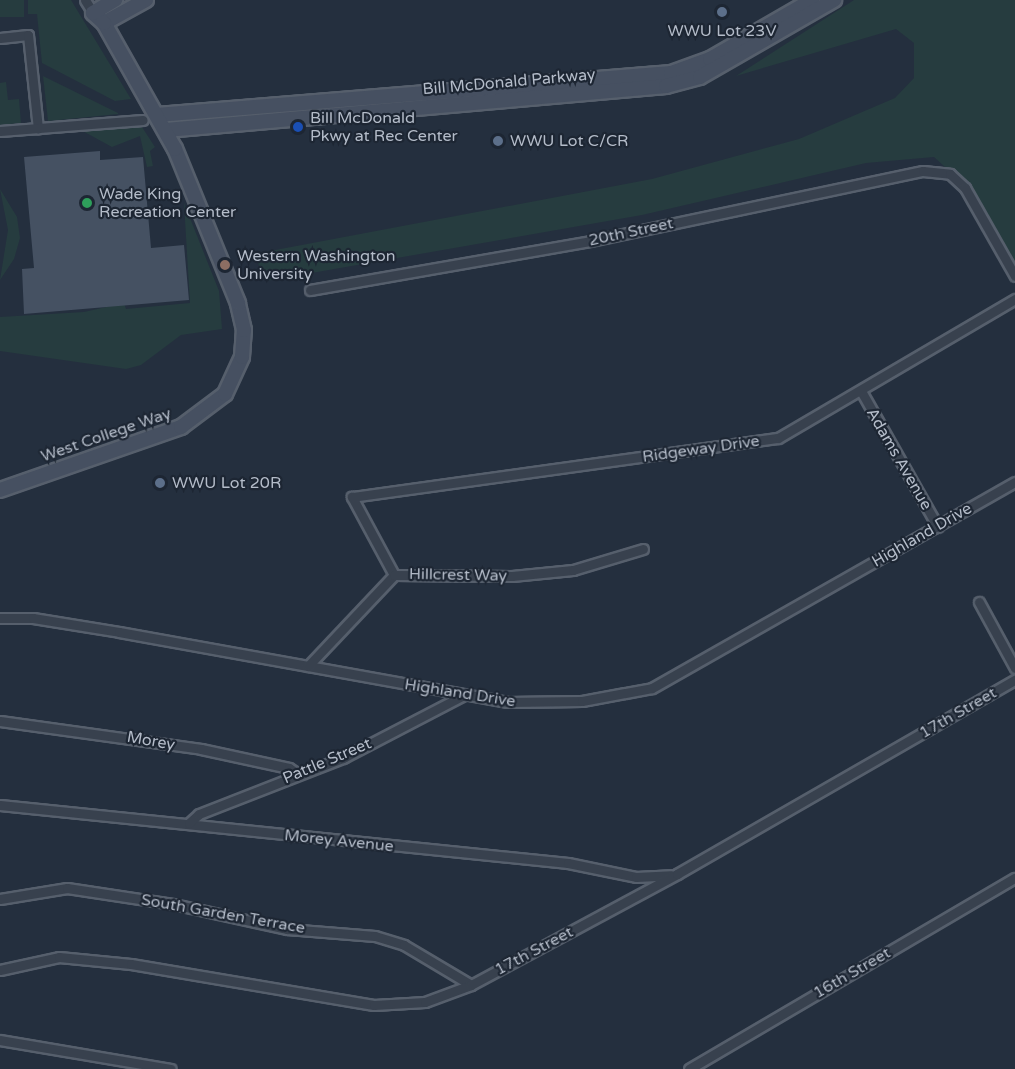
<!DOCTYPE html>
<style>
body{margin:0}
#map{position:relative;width:1015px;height:1069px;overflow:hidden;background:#242f3e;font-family:"Varela Round",sans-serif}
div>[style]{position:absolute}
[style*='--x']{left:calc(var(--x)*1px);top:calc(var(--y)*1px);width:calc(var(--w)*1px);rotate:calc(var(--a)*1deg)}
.green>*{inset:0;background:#263c3f;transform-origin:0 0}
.building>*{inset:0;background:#455162}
.roads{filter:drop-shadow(2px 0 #565f6c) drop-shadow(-2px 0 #565f6c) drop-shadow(0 2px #565f6c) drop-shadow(0 -2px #565f6c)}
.street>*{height:9px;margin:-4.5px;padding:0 4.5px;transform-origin:4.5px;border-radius:4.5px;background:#38414e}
.secondary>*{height:14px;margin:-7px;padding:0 7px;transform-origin:7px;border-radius:7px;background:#465061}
.dots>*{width:16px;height:16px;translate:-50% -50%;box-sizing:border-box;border:3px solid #1d2633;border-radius:50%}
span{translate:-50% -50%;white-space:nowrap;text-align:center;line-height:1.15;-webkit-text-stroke:4.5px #1d2633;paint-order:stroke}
.poi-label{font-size:16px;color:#b4bcc9}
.left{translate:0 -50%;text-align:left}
.street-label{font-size:16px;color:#b4bcc9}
</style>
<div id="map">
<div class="green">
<div style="left:0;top:0;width:24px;height:17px"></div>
<div style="clip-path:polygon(28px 0,71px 0,131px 99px,115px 101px,42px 63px,37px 14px,28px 14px)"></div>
<div style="clip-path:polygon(854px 0,1015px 0,1015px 269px,966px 186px,934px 157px,866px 163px,642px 215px,266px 281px,254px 254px,652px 179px,799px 139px,895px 98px,914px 78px,914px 43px,896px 29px,736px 76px)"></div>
<div style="clip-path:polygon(43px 76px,118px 113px,118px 114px,48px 121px)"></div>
<div style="clip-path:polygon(6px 82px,8px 100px,19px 99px,21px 123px,0 125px,0 83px)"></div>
<div style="clip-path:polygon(140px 124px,155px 147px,150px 151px,153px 166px,147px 167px,140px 136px,112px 147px,79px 129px)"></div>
<div style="clip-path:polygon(0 189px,17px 217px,20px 238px,14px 259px,0 280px,8px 230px)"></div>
<div style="clip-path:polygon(184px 203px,219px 291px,222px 329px,181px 335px,141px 365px,126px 369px,0 351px,0 317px,84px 312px,124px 303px,126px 309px,190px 303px)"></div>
</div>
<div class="building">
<div style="clip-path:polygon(100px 151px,100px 160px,143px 157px,151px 248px,184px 245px,189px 300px,24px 314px,22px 269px,34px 268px,24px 157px)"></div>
</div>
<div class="roads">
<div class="street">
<div style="--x:85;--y:0;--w:15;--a:58"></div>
<div style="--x:0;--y:38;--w:28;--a:-6"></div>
<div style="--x:28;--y:35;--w:94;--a:83.9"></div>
<div style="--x:0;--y:131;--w:143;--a:-4.4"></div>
<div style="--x:310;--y:290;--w:284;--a:-9.9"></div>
<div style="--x:590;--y:241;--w:340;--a:-11.9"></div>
<div style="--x:923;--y:171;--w:27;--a:6"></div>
<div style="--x:950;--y:174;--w:21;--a:43"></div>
<div style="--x:965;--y:188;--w:101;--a:60.4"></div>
<div style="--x:861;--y:391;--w:156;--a:60.5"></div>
<div style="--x:394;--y:575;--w:89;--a:-118.3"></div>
<div style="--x:352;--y:497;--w:430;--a:-7.9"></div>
<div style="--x:778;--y:438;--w:275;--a:-30.4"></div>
<div style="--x:979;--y:602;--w:75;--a:61.4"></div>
<div style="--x:0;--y:618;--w:33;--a:0"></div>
<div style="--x:33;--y:618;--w:87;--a:9.2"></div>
<div style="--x:119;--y:632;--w:395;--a:10.2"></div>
<div style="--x:508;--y:702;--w:74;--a:-0.8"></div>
<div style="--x:582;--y:701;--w:71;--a:-10.5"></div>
<div style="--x:652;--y:688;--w:417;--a:-29.6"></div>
<div style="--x:308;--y:666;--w:125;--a:-46.6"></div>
<div style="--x:394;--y:575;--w:118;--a:0.5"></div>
<div style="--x:512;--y:576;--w:61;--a:-5.6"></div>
<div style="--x:573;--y:570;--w:73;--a:-16.7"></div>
<div style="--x:0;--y:721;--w:203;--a:7.9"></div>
<div style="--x:201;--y:749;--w:90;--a:12.2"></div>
<div style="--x:289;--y:768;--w:11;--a:34"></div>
<div style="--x:0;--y:805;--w:571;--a:5.83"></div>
<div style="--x:568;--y:863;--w:69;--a:11.6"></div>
<div style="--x:636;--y:877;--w:35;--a:-3"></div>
<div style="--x:189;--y:823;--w:13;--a:-42"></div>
<div style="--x:199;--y:814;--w:155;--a:-21.3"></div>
<div style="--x:343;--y:758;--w:136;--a:-27.5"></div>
<div style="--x:0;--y:899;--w:68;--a:-9.3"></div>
<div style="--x:67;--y:888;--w:107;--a:8.6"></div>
<div style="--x:173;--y:904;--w:117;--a:12.4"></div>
<div style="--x:287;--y:929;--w:88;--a:4.5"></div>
<div style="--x:375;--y:936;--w:30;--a:17"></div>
<div style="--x:404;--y:945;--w:78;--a:30.8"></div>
<div style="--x:0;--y:970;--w:60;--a:-12.4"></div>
<div style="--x:59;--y:957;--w:72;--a:5.6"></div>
<div style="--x:131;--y:964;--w:246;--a:9.6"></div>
<div style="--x:374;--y:1005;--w:51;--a:-3.4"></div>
<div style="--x:425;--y:1002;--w:49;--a:-20.3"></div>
<div style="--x:471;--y:985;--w:234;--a:-28.3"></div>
<div style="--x:677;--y:874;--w:390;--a:-29.9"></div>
<div style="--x:0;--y:1040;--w:173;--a:9.6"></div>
<div style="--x:689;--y:1069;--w:378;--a:-30.4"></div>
</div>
<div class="secondary">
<div style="--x:104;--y:23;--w:48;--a:-28.7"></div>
<div style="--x:157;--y:115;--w:516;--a:-4.67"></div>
<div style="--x:671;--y:73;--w:41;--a:-19.7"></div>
<div style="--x:710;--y:59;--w:118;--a:-30"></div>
<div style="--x:166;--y:130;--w:502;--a:-5.03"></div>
<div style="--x:666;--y:86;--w:35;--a:-15"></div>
<div style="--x:700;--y:77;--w:155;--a:-29.9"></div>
<div style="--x:0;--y:490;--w:192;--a:-19.2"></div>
<div style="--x:181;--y:427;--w:55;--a:-36.9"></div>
<div style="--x:225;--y:394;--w:41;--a:-65.3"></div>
<div style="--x:242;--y:357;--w:27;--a:-86"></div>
<div style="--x:244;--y:330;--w:28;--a:-103"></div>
<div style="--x:238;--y:303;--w:166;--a:-112.2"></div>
<div style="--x:175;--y:149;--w:145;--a:-119.4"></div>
<div style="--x:104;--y:23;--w:15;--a:-138"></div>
<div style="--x:93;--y:13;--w:26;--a:-31"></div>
</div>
</div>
<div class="dots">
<div style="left:722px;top:12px;background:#5c6f8a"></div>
<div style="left:298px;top:127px;background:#1a4fb4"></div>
<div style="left:498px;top:141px;background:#5c6f8a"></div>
<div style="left:87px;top:203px;background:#2e9e5b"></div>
<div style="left:225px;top:265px;background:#8d6e63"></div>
<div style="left:160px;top:483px;background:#5c6f8a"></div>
</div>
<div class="poi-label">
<span style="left:722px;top:31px">WWU Lot 23V</span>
<span class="left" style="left:310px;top:127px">Bill McDonald<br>Pkwy at Rec Center</span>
<span class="left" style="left:510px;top:141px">WWU Lot C/CR</span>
<span class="left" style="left:99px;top:203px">Wade King<br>Recreation Center</span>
<span class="left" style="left:237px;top:265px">Western Washington<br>University</span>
<span class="left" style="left:172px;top:483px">WWU Lot 20R</span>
</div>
<div class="street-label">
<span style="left:509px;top:82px;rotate:-5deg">Bill McDonald Parkway</span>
<span style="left:631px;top:232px;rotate:-12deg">20th Street</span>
<span style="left:106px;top:435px;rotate:-19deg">West College Way</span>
<span style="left:701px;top:449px;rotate:-8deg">Ridgeway Drive</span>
<span style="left:899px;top:459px;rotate:60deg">Adams Avenue</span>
<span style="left:922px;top:535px;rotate:-30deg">Highland Drive</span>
<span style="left:458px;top:575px;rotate:1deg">Hillcrest Way</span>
<span style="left:460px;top:693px;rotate:9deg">Highland Drive</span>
<span style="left:958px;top:713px;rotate:-30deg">17th Street</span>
<span style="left:151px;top:741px;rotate:10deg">Morey</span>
<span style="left:327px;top:761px;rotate:-23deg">Pattle Street</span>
<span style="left:339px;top:841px;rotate:6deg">Morey Avenue</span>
<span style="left:223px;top:914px;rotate:10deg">South Garden Terrace</span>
<span style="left:534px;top:951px;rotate:-28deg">17th Street</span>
<span style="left:852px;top:973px;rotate:-30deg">16th Street</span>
</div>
</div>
